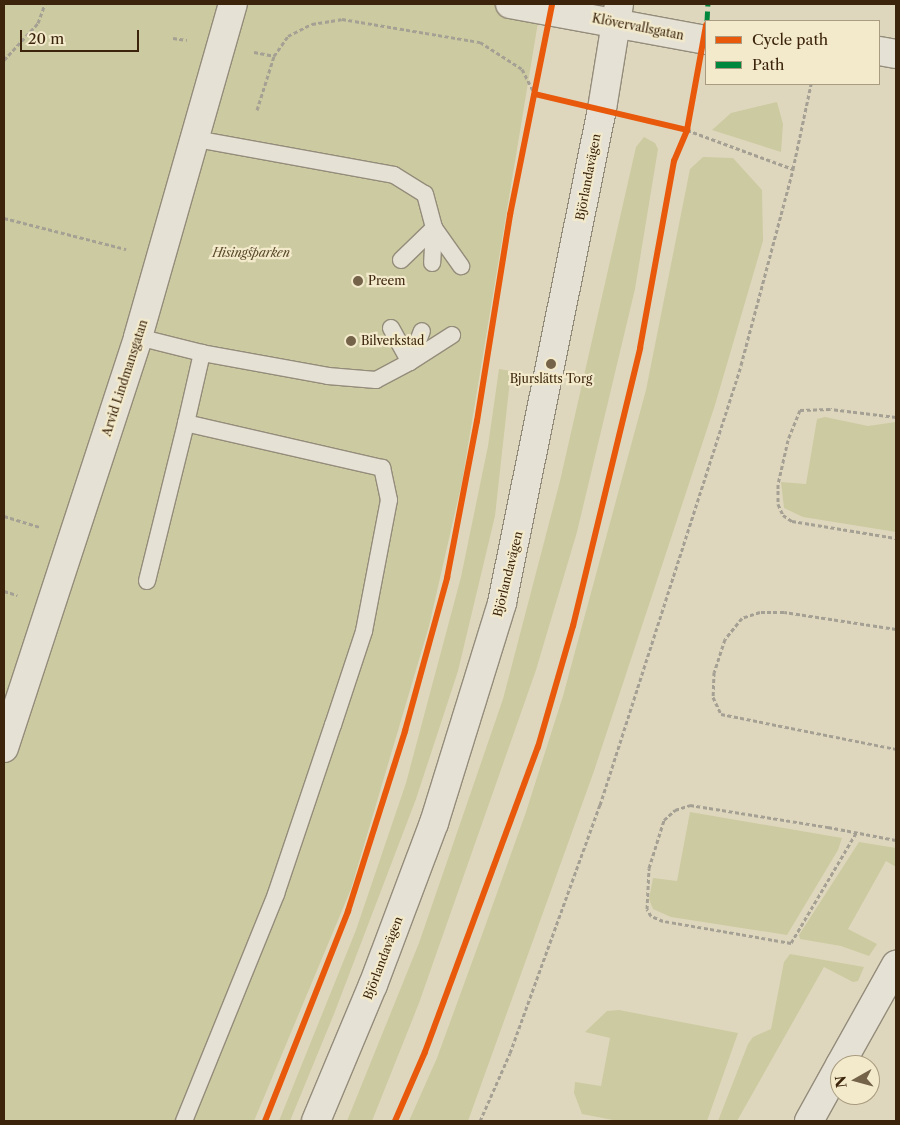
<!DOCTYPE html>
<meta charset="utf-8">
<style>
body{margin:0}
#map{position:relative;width:900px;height:1125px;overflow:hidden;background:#dfd7bd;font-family:"Libre Caslon Text",serif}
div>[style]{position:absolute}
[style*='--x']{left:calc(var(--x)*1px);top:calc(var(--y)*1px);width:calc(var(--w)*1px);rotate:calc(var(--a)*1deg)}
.green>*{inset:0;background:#cccaa0}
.path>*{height:3px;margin-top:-1.5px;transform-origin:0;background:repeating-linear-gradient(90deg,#a5a094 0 4px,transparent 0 6.5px)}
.roads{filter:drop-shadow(1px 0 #948c7b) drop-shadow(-1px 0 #948c7b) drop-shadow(0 1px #948c7b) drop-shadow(0 -1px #948c7b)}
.service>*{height:16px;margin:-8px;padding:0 8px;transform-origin:8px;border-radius:8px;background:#e5e1d5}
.minor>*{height:28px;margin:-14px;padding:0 14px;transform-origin:14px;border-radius:14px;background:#e5e1d5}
.tertiary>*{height:28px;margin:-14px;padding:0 14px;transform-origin:14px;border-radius:14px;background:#e5e1d5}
.quiet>*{height:5px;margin-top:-2.5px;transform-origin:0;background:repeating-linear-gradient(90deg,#00873e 0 10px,transparent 0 15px)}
.cycleway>*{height:6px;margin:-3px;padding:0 3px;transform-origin:3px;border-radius:3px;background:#e8590c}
.dots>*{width:14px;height:14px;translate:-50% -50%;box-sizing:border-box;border:2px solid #f3eacc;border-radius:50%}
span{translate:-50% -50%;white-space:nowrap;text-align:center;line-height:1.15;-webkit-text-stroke:4.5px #f3eacc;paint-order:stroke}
.street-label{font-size:12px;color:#3b240b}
.park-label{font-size:12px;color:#5b4b2a;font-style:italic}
.poi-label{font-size:12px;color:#3b240b}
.left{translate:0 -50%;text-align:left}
.frame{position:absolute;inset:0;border:5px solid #3b240b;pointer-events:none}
.legend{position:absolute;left:705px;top:20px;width:175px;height:65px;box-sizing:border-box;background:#f3eacc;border:1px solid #a99b7f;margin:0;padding:6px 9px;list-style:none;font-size:15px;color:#3b240b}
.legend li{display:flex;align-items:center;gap:10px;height:25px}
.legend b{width:25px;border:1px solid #a99b7f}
.north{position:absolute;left:830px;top:1055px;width:50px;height:50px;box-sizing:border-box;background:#f3eacc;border:1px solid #a99b7f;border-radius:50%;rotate:263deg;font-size:14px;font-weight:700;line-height:20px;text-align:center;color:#3b240b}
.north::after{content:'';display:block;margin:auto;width:18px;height:22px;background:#746349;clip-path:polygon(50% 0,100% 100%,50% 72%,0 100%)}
.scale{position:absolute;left:20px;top:30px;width:119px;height:22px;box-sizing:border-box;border:2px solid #3b240b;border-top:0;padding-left:6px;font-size:15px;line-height:18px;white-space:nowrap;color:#3b240b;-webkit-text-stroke:4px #f3eacc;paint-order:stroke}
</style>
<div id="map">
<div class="green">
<div style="clip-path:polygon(4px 4px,541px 4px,462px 482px,429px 626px,351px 889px,254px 1121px,4px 1121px)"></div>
<div style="clip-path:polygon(777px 102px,783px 124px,781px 152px,712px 130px,731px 113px)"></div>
<div style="clip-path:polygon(644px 137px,655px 143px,658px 149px,635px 289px,577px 532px,536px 670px,419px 1003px,372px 1121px,347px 1121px,419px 943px,503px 699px,560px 481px,636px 147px)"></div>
<div style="clip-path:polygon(703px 157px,733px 158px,762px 190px,763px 241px,715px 405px,594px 771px,468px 1121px,409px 1121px,437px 1058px,483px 932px,526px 812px,563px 696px,646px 390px,690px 169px)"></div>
<div style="clip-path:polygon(499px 369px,511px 371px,495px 516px,458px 671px,416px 799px,334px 1014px,290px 1121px,279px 1121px,356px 930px,406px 783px,461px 577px,488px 446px)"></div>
<div style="clip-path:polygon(825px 417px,868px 426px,896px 422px,896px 532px,803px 517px,784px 508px,781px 482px,806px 484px,817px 419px)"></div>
<div style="clip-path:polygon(690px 812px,842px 838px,838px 850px,787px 935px,671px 917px,653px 909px,649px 899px,653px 878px,677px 881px)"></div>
<div style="clip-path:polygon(859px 842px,896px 848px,896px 867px,886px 861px,848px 929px,877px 944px,869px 956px,841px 946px,800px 939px,799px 935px)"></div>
<div style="clip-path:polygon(790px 954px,864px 967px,858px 981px,853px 982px,824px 967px,737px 1121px,718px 1121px,748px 1044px,753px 1037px,771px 1029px,784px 962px)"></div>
<div style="clip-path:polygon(619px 1010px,738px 1033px,707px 1121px,618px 1121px,582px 1114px,574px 1093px,575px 1082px,601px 1086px,610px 1038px,585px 1032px,607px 1011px)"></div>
</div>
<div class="path">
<div style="--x:173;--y:38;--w:14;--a:8"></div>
<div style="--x:254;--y:52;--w:20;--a:11"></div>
<div style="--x:4;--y:60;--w:50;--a:-47.4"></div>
<div style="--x:38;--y:23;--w:20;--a:-70"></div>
<div style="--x:257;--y:110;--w:57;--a:-72.5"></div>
<div style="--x:274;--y:56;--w:24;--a:-55"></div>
<div style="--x:288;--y:36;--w:27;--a:-27"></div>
<div style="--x:312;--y:24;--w:30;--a:-9"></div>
<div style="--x:342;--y:19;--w:140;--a:9.5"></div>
<div style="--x:480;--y:42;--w:50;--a:32.7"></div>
<div style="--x:522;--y:69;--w:28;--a:63"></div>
<div style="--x:687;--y:130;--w:113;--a:20.2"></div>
<div style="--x:4;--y:218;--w:126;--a:14.3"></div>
<div style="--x:896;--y:417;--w:66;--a:-173.1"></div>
<div style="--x:830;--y:409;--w:30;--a:178"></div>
<div style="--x:800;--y:410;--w:32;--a:112"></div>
<div style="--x:788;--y:440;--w:45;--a:102.8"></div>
<div style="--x:778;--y:484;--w:20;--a:90"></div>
<div style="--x:778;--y:504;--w:12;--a:66"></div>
<div style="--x:783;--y:515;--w:11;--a:34"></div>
<div style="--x:792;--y:521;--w:105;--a:9.3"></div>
<div style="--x:4;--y:516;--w:37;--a:17"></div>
<div style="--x:4;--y:591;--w:14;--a:17"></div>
<div style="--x:896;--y:629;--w:113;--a:-171.4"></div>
<div style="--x:784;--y:612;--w:24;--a:180"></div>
<div style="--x:760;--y:612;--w:19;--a:162"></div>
<div style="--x:742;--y:618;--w:27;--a:129"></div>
<div style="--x:725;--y:639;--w:35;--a:108"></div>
<div style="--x:714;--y:672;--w:25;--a:92"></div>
<div style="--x:713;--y:697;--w:19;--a:65"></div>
<div style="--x:721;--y:714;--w:178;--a:11.3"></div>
<div style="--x:856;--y:833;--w:128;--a:120.6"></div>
<div style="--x:791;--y:943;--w:130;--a:-170.2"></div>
<div style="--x:663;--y:921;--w:13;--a:-157"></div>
<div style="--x:651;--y:916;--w:8;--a:-120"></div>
<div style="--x:647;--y:909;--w:41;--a:-87.2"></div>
<div style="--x:649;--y:868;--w:50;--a:-72.6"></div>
<div style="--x:664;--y:820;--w:15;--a:-42"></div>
<div style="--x:675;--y:810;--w:16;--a:-18"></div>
<div style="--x:690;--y:805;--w:140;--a:9.1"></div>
<div style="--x:828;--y:827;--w:69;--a:10.8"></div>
<div style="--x:480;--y:1121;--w:74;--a:-66.2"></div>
<div style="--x:510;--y:1053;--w:264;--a:-70.1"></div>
<div style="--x:600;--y:805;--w:462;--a:-72.2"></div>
<div style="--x:741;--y:365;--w:203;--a:-75.1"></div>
<div style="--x:793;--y:169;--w:87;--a:-78"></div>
</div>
<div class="roads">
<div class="service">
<div style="--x:196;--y:139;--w:201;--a:10.3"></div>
<div style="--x:394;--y:175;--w:36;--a:32"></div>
<div style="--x:425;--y:194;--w:35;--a:75"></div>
<div style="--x:434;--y:228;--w:35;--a:93"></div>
<div style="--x:401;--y:260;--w:46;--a:-44.1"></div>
<div style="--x:434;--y:228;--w:47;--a:54.6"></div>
<div style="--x:391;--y:328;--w:39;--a:61"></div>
<div style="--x:410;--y:362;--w:50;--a:-32.7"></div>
<div style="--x:138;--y:337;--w:66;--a:14"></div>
<div style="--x:202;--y:353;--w:128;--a:10.3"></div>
<div style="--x:328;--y:376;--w:48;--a:4.8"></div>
<div style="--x:376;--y:380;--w:38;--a:-28"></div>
<div style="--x:410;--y:362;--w:33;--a:-69"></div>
<div style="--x:147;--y:581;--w:163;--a:-76.1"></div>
<div style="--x:184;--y:1121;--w:245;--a:-67.9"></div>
<div style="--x:276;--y:894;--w:178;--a:-71.4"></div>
<div style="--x:333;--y:725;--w:99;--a:-71.7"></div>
<div style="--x:364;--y:631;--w:133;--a:-79.2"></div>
<div style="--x:389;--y:500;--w:33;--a:-102"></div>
<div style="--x:382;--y:468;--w:201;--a:-167.1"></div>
<div style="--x:186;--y:423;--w:72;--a:-77.1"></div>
</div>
<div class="minor">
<div style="--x:510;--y:4;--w:199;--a:10.4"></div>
<div style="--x:879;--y:51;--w:17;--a:10"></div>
<div style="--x:4;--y:748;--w:432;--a:-71.9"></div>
<div style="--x:138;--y:337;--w:346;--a:-74.1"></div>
<div style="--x:840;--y:1065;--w:115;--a:-60.8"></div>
<div style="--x:809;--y:1121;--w:64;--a:-61"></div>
</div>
<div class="tertiary">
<div style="--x:316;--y:1121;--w:147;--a:-67.3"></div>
<div style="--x:373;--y:985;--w:173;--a:-69.4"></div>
<div style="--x:434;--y:823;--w:230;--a:-72.8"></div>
<div style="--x:502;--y:603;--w:504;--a:-78.56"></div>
<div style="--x:602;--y:109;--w:106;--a:-80.8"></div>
</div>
</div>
<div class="quiet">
<div style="--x:707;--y:21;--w:17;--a:-87"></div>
</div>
<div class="cycleway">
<div style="--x:535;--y:94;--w:156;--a:13.3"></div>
<div style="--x:265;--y:1121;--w:226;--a:-68.4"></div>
<div style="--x:348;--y:911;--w:189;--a:-72.4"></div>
<div style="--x:405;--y:731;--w:159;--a:-74.6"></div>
<div style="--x:447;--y:578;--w:160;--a:-79.2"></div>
<div style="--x:477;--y:421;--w:209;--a:-80.9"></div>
<div style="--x:510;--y:215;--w:215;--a:-78.7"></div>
<div style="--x:395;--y:1121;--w:75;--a:-66.5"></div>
<div style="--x:425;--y:1052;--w:325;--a:-69.7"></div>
<div style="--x:538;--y:747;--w:126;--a:-73.9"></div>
<div style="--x:573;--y:626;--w:286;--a:-76.4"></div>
<div style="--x:640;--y:348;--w:190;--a:-79.7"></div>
<div style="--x:674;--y:161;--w:34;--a:-67"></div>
<div style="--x:687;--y:130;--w:107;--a:-79.7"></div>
</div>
<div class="dots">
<div style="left:358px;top:281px;background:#746349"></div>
<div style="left:351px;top:341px;background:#746349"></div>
<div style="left:551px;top:364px;background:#746349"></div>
</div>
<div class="street-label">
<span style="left:638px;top:27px;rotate:11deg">Klövervallsgatan</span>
<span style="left:588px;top:177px;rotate:-79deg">Björlandavägen</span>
<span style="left:125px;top:378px;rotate:-72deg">Arvid Lindmansgatan</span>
<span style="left:508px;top:574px;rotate:-76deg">Björlandavägen</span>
<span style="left:383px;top:958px;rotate:-69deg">Björlandavägen</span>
</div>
<div class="park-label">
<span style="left:251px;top:253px">Hisingsparken</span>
</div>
<div class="poi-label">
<span class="left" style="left:368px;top:281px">Preem</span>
<span class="left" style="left:361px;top:341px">Bilverkstad</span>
<span style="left:551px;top:379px">Bjurslätts Torg</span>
</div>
<div class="frame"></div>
<ul class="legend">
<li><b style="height:6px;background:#e8590c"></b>Cycle path</li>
<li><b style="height:6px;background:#00873e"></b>Path</li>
</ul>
<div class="north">N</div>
<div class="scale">20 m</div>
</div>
